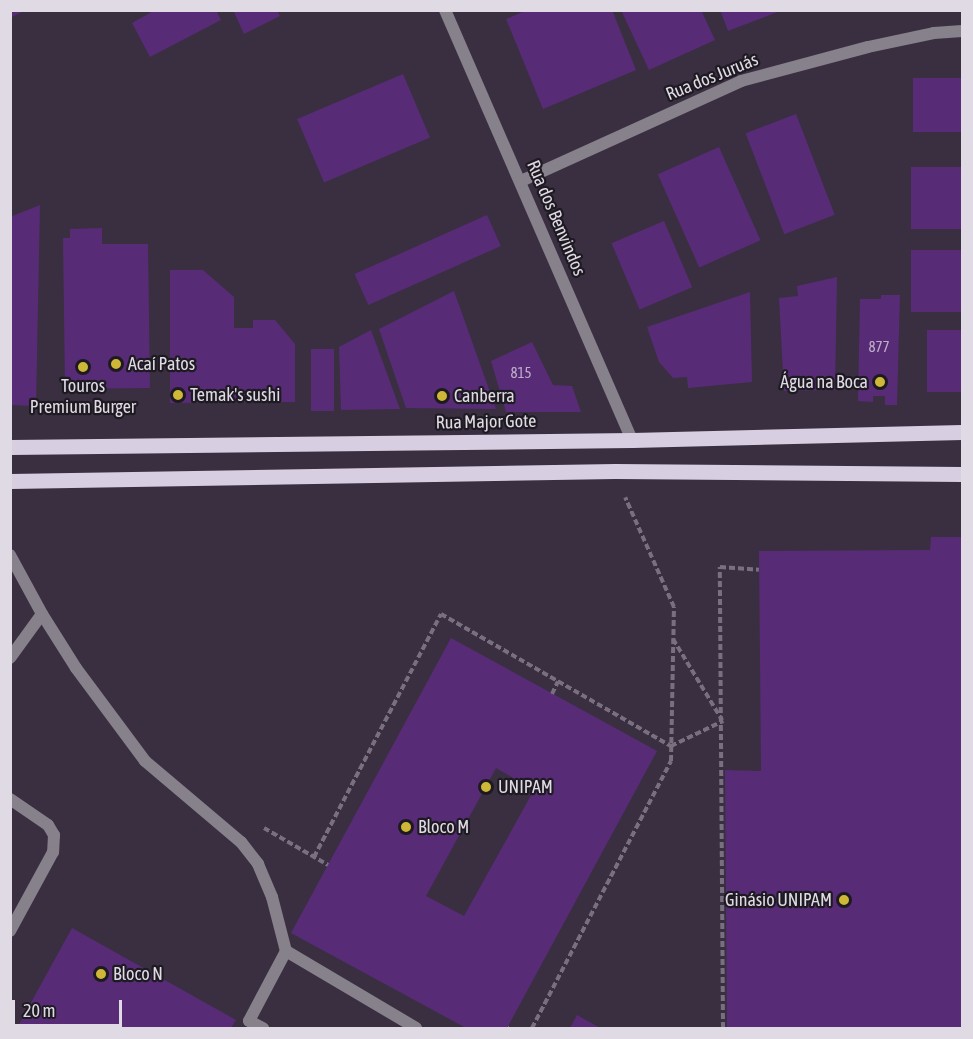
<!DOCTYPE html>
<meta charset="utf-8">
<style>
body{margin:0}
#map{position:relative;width:973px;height:1039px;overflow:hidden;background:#392f41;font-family:"Asap Condensed",sans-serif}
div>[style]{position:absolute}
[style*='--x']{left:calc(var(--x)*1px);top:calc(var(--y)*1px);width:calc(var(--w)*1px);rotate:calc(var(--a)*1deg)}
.building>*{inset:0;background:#582b77;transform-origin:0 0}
.path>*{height:4px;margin-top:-2px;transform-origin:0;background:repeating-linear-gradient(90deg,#786f7f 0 6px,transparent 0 9px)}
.service>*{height:12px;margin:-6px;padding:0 6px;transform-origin:6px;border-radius:6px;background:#86818a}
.minor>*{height:12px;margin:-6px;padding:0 6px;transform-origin:6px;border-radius:6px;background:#86818a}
.primary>*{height:15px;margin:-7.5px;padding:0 7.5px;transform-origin:7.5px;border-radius:7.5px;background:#d8cee1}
.dots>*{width:16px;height:16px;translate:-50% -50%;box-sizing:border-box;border:3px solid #1e1a22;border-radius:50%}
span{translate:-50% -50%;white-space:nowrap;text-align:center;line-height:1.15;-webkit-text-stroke:4.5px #1e1a22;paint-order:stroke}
.number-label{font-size:15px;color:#beaeca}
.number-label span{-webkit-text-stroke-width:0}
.street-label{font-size:18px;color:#e0dae5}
.poi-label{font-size:18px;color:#e0dae5}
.left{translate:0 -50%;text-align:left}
.right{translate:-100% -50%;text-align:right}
.frame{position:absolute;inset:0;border:12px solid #e0dae5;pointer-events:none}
.scale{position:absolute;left:12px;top:1000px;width:110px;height:27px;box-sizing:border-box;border:3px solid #e0dae5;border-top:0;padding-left:8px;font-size:18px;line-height:21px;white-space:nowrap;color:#e0dae5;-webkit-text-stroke:4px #1e1a22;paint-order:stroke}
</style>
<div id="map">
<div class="building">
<div style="clip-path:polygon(10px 10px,26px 10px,10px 18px)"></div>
<div style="clip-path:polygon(155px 10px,216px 10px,221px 20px,150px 57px,132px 23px)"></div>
<div style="clip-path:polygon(233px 10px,277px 10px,280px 16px,244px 34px)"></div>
<div style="clip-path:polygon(527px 10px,612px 10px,636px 70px,543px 109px,506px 19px)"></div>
<div style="clip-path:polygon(621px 10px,701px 10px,715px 40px,649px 70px)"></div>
<div style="clip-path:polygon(720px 10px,780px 10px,780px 11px,728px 31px)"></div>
<div style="left:403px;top:74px;width:69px;height:115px;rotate:67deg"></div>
<div style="left:913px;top:78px;width:49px;height:54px"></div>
<div style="left:796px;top:114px;width:108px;height:54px;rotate:69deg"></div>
<div style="left:719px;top:147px;width:102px;height:67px;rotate:66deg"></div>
<div style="left:911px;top:167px;width:51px;height:62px"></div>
<div style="clip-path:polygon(40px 205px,36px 406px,10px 405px,10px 217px)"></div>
<div style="left:487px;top:215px;width:34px;height:145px;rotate:66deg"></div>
<div style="left:664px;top:221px;width:72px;height:57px;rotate:67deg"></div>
<div style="clip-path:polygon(102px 228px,102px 244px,148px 244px,150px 388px,65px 389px,63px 238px,70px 238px,70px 229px)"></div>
<div style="left:911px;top:250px;width:51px;height:62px"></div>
<div style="clip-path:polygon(170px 270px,203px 270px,234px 297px,234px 328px,253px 328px,253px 320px,275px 320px,295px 344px,295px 402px,170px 403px)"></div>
<div style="clip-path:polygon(837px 277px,835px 390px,784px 391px,779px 298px,798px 296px,797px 286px)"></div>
<div style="clip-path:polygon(454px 291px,496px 409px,406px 408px,379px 329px)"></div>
<div style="clip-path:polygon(750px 292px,752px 382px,688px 388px,687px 377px,673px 378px,659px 362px,647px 327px)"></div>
<div style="clip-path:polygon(881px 295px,900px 295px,897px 405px,885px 405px,885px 396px,873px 396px,873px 402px,858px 401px,860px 299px,881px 299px)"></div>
<div style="clip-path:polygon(371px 330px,400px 409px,341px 410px,339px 347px)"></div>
<div style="left:962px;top:330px;width:62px;height:35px;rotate:90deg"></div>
<div style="clip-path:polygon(532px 342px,553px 385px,572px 386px,581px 412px,506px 412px,491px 361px)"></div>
<div style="left:311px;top:349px;width:23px;height:62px"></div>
<div style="clip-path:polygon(931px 537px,962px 537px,962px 1028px,727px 1028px,725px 770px,761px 771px,759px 551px,930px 550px)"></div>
<div style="clip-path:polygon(evenodd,451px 638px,657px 751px,507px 1028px,466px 1028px,291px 933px,451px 638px,496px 768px,534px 790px,464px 916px,426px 896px,496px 768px)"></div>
<div style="clip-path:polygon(72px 928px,236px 1020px,231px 1028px,17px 1028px)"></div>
<div style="clip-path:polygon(577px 1015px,600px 1028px,570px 1028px)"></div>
</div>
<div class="path">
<div style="--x:673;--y:639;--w:95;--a:58.8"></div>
<div style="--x:552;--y:694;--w:14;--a:-65"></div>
<div style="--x:264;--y:828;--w:74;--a:30"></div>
<div style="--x:314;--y:857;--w:274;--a:-62.4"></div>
<div style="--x:441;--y:614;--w:265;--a:29.9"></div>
<div style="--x:671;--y:746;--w:58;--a:-25.7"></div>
<div style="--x:508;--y:1028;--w:1;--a:0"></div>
<div style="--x:532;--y:1028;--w:301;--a:-62.5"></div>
<div style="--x:671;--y:761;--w:154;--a:-88.9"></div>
<div style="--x:674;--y:607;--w:120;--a:-114"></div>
<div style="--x:723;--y:1028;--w:461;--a:-90.4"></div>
<div style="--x:720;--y:567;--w:39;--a:4"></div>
</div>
<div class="service">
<div style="--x:10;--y:555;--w:67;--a:61.5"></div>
<div style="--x:42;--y:614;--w:64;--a:57.8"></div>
<div style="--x:76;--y:668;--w:116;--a:53.4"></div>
<div style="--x:145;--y:761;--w:126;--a:40.2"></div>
<div style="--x:241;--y:842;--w:28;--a:52"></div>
<div style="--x:258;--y:864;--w:36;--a:67"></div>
<div style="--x:272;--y:897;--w:56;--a:75.5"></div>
<div style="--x:286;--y:951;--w:79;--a:117.9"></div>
<div style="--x:249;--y:1021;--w:16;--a:27"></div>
<div style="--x:10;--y:658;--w:54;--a:-54"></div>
<div style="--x:10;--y:799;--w:46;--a:34.4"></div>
<div style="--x:48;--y:825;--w:12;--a:59"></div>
<div style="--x:54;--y:835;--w:17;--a:93"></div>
<div style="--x:53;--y:852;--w:90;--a:118.6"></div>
<div style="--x:286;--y:951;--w:151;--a:30.6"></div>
</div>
<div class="minor">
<div style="--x:445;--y:10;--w:469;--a:66.5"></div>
<div style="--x:521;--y:181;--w:242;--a:-24.4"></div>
<div style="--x:741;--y:81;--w:131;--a:-15"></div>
<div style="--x:868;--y:47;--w:67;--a:-12"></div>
<div style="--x:934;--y:33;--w:28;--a:-4"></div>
</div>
<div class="primary">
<div style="--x:10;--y:447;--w:622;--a:-0.64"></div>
<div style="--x:632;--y:440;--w:330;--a:-1.4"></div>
<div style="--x:10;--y:481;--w:605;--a:-0.95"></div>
<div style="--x:615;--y:471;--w:347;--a:0.5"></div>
</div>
<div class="dots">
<div style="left:116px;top:364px;background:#cfb837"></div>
<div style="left:83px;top:367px;background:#cfb837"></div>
<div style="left:880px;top:382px;background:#cfb837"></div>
<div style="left:178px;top:395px;background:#cfb837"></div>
<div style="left:442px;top:396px;background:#cfb837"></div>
<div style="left:486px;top:787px;background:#cfb837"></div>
<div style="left:406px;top:827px;background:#cfb837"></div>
<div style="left:844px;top:900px;background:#cfb837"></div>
<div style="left:101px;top:974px;background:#cfb837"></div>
</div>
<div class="number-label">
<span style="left:879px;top:347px">877</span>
<span style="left:521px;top:373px">815</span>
</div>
<div class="street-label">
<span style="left:712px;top:77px;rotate:-22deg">Rua dos Juruás</span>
<span style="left:556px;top:218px;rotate:67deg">Rua dos Benvindos</span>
<span style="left:486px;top:422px;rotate:-1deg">Rua Major Gote</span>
</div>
<div class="poi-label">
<span class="left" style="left:128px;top:364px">Acaí Patos</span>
<span class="right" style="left:868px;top:382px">Água na Boca</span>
<span style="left:83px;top:397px">Touros<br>Premium Burger</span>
<span class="left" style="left:190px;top:395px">Temak's sushi</span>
<span class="left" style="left:454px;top:396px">Canberra</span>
<span class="left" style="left:498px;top:787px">UNIPAM</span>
<span class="left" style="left:418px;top:827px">Bloco M</span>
<span class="right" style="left:832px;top:900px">Ginásio UNIPAM</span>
<span class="left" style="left:113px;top:974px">Bloco N</span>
</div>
<div class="frame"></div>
<div class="scale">20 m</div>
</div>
